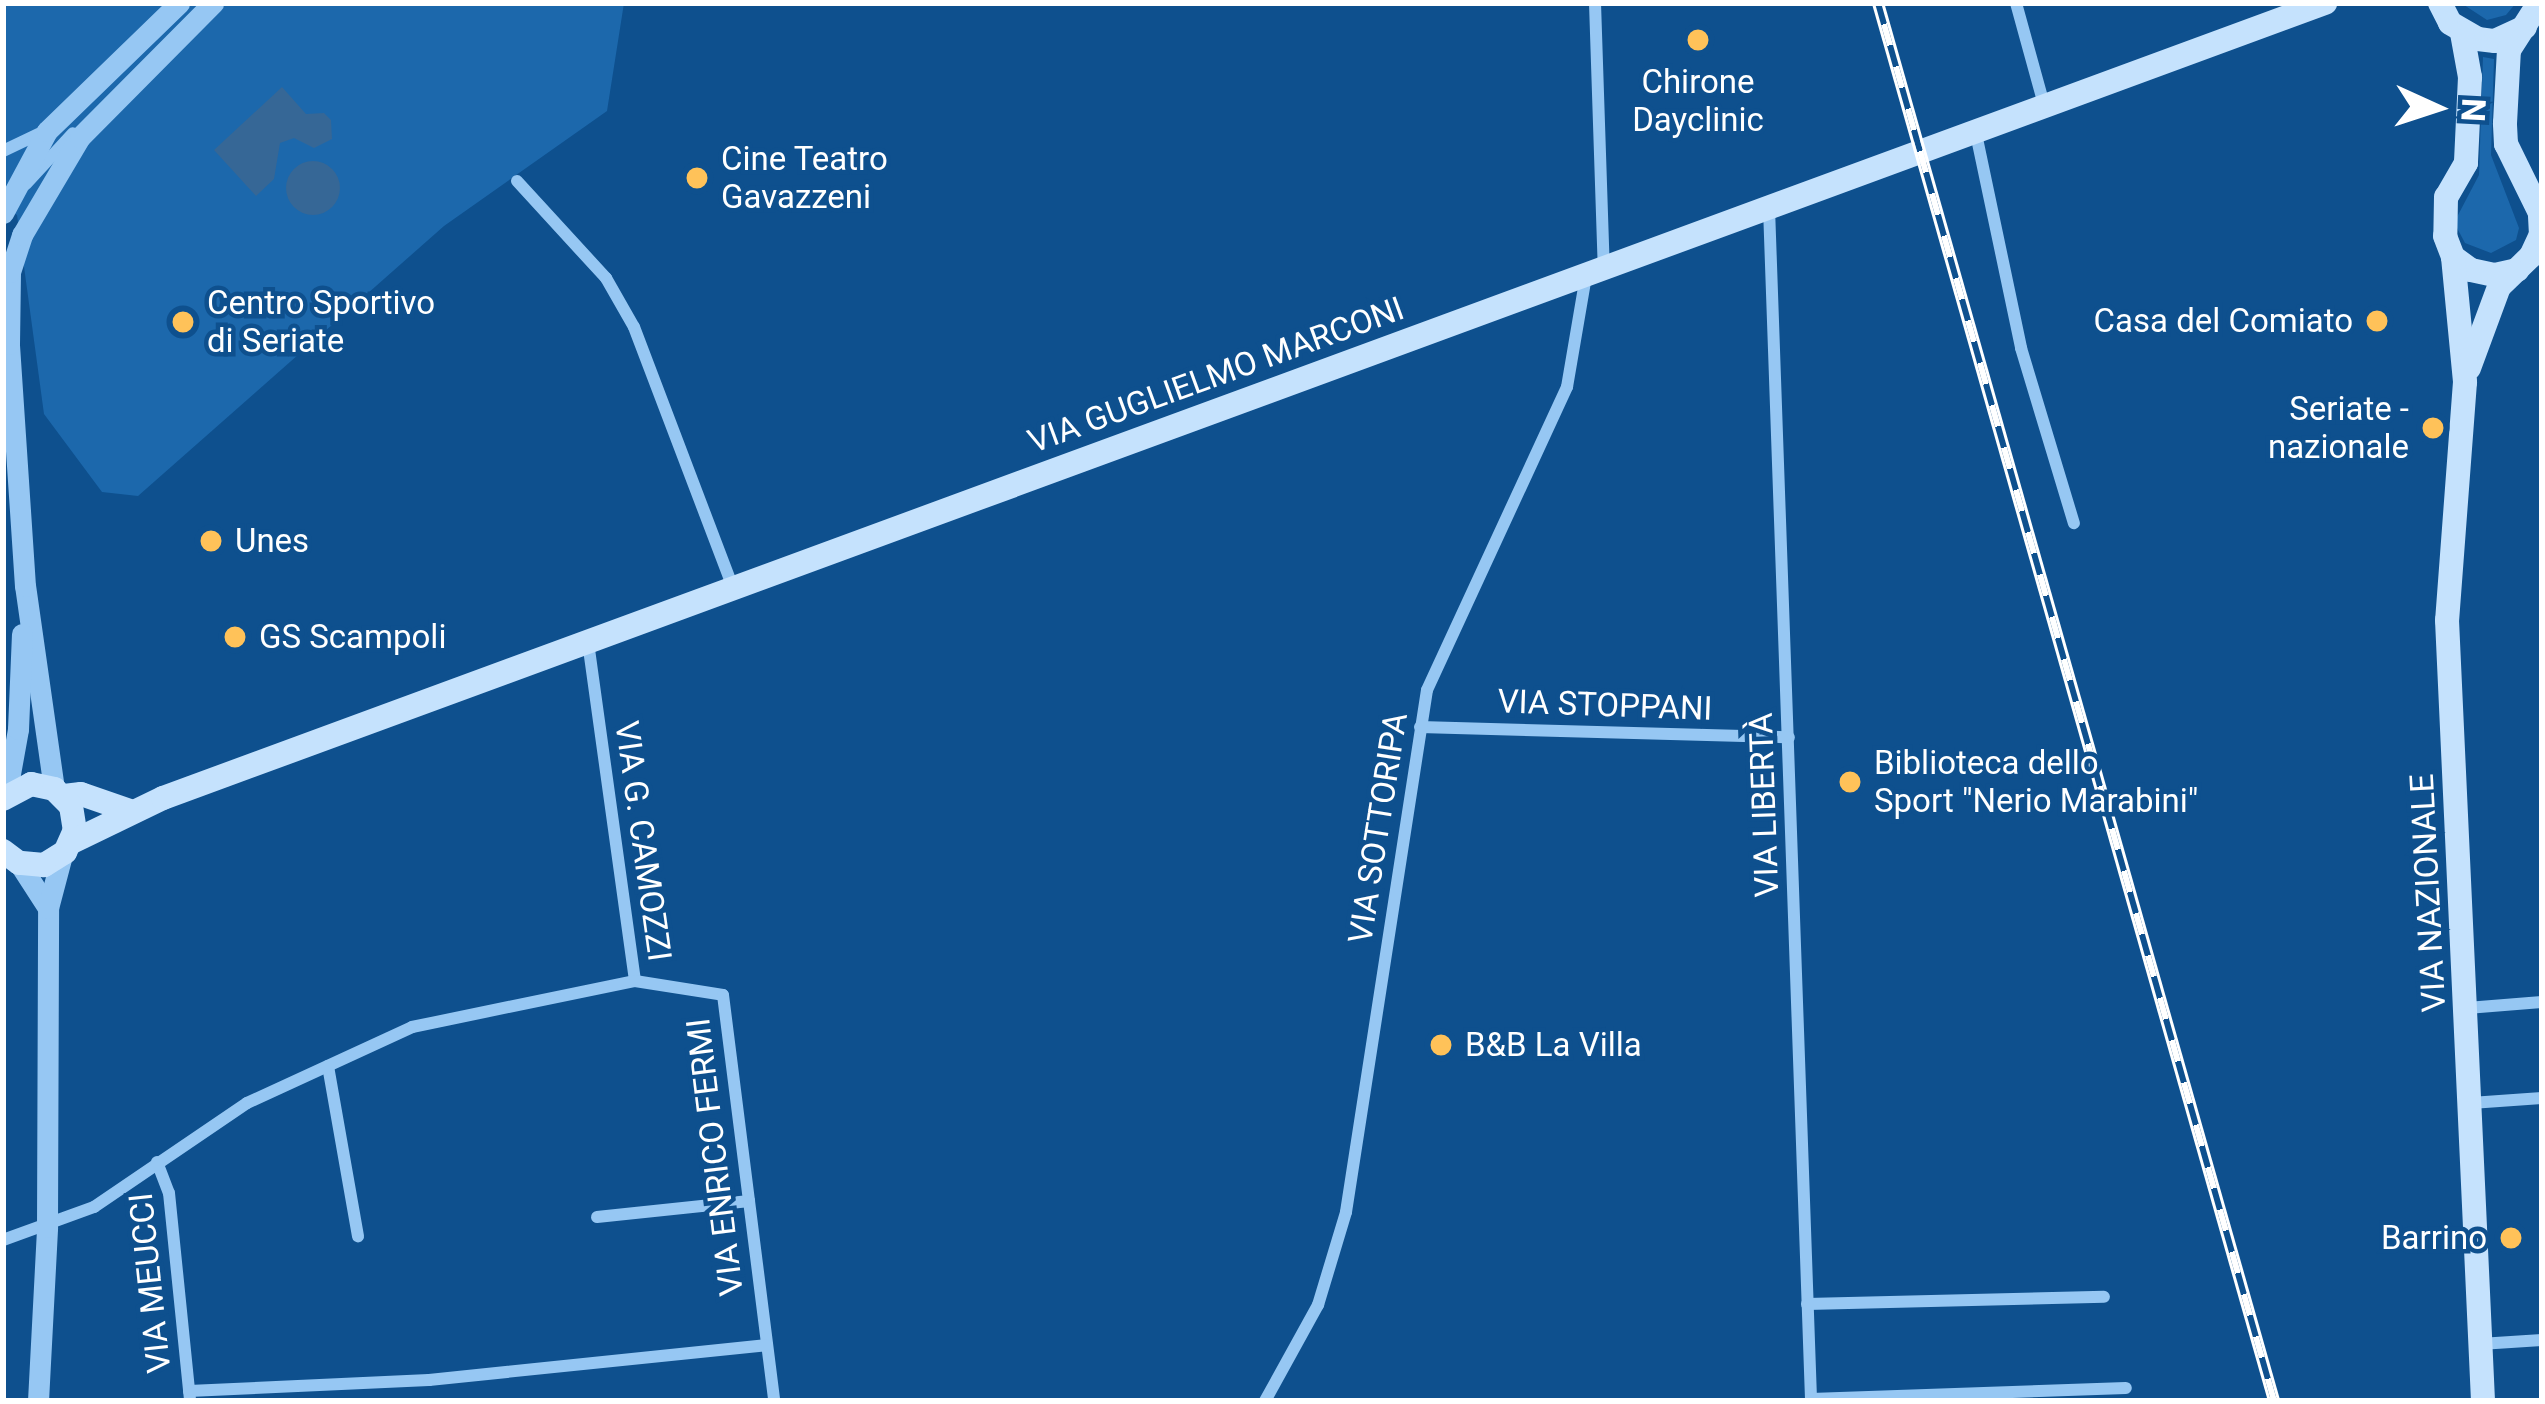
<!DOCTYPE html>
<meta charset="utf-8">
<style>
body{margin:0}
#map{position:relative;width:2545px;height:1404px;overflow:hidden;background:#0e508e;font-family:Roboto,sans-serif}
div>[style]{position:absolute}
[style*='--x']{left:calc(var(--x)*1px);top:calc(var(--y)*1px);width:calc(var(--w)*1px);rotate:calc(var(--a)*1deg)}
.green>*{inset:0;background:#1c68ac}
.water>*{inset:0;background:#366796}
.round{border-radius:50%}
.minor>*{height:12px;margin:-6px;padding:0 6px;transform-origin:6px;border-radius:6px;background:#96c7f3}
.tertiary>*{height:21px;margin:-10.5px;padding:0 10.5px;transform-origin:10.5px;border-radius:10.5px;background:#96c7f3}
.secondary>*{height:24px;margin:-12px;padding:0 12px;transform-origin:12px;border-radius:12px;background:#c5e2fd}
.rail>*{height:12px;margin-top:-6px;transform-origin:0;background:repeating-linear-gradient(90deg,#0e508e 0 22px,#fff 0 44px);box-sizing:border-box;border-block:3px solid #fff}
.dots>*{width:33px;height:33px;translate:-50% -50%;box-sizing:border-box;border:6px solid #0e508e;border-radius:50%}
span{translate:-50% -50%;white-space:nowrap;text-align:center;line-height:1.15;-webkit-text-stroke:9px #0e508e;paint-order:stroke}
.poi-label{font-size:33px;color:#fff}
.left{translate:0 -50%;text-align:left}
.right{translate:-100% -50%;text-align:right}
.street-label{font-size:33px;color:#fff}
.frame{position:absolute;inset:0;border:6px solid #fff;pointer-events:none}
.north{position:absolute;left:2377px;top:48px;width:120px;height:120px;-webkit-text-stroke:9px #0e508e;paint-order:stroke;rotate:93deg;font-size:33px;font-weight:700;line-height:48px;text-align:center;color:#fff}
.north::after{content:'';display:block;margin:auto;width:42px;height:54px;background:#fff;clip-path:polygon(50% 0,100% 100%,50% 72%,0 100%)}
</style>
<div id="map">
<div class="green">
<div style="clip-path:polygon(3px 3px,624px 3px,607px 111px,444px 226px,138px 496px,102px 492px,44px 414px,17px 215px,3px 207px)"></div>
<div style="clip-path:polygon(2461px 3px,2516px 3px,2506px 15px,2487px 20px)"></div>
<div style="clip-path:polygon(2483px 57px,2494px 59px,2491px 155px,2519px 228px,2516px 240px,2491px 253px,2465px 243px,2457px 228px,2457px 217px,2479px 175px)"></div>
</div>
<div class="water">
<div style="clip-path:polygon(282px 87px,306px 114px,324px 113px,331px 120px,332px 139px,314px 148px,294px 138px,280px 143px,274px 179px,256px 196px,214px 150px)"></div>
<div class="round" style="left:286px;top:161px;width:54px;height:54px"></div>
</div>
<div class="minor">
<div style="--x:1595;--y:3;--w:265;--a:88.1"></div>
<div style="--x:2016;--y:3;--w:106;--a:74.6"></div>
<div style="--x:1975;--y:129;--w:224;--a:78.1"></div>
<div style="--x:2021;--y:348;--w:183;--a:73.2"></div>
<div style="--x:3;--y:151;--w:47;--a:-25.5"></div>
<div style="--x:517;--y:181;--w:132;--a:47.5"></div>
<div style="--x:606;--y:278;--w:56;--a:60.3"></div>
<div style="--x:634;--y:327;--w:278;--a:69.2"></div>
<div style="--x:26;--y:184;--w:69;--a:-47.3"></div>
<div style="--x:1769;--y:208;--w:1194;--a:87.98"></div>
<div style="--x:588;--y:642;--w:342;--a:82.1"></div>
<div style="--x:1420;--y:727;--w:369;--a:1.6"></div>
<div style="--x:2467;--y:1008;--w:75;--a:-4.6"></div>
<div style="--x:328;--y:1066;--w:173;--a:80"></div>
<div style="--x:2471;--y:1103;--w:71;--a:-4"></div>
<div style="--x:157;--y:1162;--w:33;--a:69"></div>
<div style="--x:169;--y:1193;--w:209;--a:84.2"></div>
<div style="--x:597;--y:1217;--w:153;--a:-6"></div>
<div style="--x:3;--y:1240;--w:97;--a:-19.9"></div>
<div style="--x:94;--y:1207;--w:185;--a:-34.2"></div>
<div style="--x:247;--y:1103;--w:182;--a:-24.7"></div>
<div style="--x:412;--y:1027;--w:228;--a:-11.7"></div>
<div style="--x:635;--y:981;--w:89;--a:9"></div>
<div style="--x:723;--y:995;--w:409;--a:82.8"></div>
<div style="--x:1807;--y:1304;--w:297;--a:-1.4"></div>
<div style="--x:2480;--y:1344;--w:62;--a:-3.7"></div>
<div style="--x:189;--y:1391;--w:240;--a:-2.6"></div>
<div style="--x:429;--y:1380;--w:338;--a:-5.9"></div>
<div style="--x:1811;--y:1399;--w:315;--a:-2"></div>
<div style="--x:1265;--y:1401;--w:110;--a:-61.1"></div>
<div style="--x:1318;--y:1305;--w:97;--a:-73.2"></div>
<div style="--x:1346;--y:1212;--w:528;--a:-81.18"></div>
<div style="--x:1427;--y:690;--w:334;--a:-65.2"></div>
<div style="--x:1567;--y:387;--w:113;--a:-80.3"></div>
</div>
<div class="tertiary">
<div style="--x:3;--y:213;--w:93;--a:-61.8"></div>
<div style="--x:47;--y:131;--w:184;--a:-44.1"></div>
<div style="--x:54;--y:789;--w:205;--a:-98.1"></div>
<div style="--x:25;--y:586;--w:243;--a:-93.8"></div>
<div style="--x:9;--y:344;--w:72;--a:-89.2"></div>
<div style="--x:10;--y:272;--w:39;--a:-72"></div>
<div style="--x:22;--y:235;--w:114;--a:-59.4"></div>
<div style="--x:80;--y:137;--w:189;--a:-45.2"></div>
<div style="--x:6;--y:796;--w:68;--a:-79.8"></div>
<div style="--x:18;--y:729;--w:95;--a:-87.6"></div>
<div style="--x:19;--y:863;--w:54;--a:57.2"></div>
<div style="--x:38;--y:1401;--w:174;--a:-87"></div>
<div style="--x:47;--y:1227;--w:319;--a:-89.8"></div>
<div style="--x:48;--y:908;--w:55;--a:-75.2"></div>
</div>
<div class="secondary">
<div style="--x:2440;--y:3;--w:22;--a:63"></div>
<div style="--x:2450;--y:23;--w:32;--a:30"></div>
<div style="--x:2478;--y:39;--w:17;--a:7"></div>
<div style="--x:2495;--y:41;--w:33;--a:-25"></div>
<div style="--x:2462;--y:33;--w:45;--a:79.7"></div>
<div style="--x:2470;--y:77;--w:86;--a:92.7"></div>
<div style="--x:2466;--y:163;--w:39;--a:120"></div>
<div style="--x:2446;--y:197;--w:39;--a:91"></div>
<div style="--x:2445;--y:236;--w:22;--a:69"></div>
<div style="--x:2453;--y:257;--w:22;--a:36"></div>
<div style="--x:2471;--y:270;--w:25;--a:12"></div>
<div style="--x:2495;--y:275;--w:23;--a:-13"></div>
<div style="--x:2453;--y:257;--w:126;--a:84.5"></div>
<div style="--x:2465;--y:382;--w:239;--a:94.3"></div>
<div style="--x:2447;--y:620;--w:782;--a:87.36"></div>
<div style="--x:2469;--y:368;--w:86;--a:-69.7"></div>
<div style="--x:2499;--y:287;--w:45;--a:-44.1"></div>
<div style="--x:2531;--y:256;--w:23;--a:-65"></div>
<div style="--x:2541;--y:235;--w:22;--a:-93"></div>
<div style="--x:2540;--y:213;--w:77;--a:-116.2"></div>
<div style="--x:2506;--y:144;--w:21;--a:-93"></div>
<div style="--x:2505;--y:123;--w:73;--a:-86.9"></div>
<div style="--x:2509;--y:50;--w:56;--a:-57.4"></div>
<div style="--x:64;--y:796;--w:17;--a:-7"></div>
<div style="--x:81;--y:794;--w:52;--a:19.1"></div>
<div style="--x:3;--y:799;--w:32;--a:-28"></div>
<div style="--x:31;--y:784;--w:24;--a:12"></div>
<div style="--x:54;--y:789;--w:24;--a:45"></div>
<div style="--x:71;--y:806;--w:24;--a:81"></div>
<div style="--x:75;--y:830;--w:24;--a:114"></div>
<div style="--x:65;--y:852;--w:25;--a:148"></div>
<div style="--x:44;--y:865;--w:25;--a:-175"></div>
<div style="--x:19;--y:863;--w:20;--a:-143"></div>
<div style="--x:72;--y:842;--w:101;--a:-25.8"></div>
<div style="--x:163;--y:798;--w:2304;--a:-20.19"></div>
</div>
<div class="rail">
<div style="--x:1878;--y:3;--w:1453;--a:74.18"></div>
</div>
<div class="dots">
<div style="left:1698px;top:40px;background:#ffc259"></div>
<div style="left:697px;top:178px;background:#ffc259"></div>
<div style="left:2377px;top:321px;background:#ffc259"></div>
<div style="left:183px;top:322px;background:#ffc259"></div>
<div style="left:2433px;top:428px;background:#ffc259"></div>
<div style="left:211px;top:541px;background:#ffc259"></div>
<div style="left:235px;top:637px;background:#ffc259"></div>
<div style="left:1850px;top:782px;background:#ffc259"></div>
<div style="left:1441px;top:1045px;background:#ffc259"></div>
<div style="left:2511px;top:1238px;background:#ffc259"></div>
</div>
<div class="poi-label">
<span style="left:1698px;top:101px">Chirone<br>Dayclinic</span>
<span class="left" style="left:721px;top:178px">Cine Teatro<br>Gavazzeni</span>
<span class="left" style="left:207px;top:322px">Centro Sportivo<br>di Seriate</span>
<span class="right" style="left:2353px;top:321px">Casa del Comiato</span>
<span class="right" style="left:2409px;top:428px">Seriate -<br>nazionale</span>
<span class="left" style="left:235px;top:541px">Unes</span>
<span class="left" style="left:259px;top:637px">GS Scampoli</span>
<span class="left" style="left:1874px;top:782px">Biblioteca dello<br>Sport "Nerio Marabini"</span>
<span class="left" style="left:1465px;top:1045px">B&amp;B La Villa</span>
<span class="right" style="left:2487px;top:1238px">Barrino</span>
</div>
<div class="street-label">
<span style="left:1216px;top:375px;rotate:-20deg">VIA GUGLIELMO MARCONI</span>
<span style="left:1605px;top:705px;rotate:2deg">VIA STOPPANI</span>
<span style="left:1764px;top:805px;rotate:-92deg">VIA LIBERTÀ</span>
<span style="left:1378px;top:828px;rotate:-81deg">VIA SOTTORIPA</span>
<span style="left:643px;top:841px;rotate:82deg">VIA G. CAMOZZI</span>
<span style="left:2428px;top:893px;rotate:-93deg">VIA NAZIONALE</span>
<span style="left:715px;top:1157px;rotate:-97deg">VIA ENRICO FERMI</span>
<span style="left:150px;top:1283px;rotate:-96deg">VIA MEUCCI</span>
</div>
<div class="frame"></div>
<div class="north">N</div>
</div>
